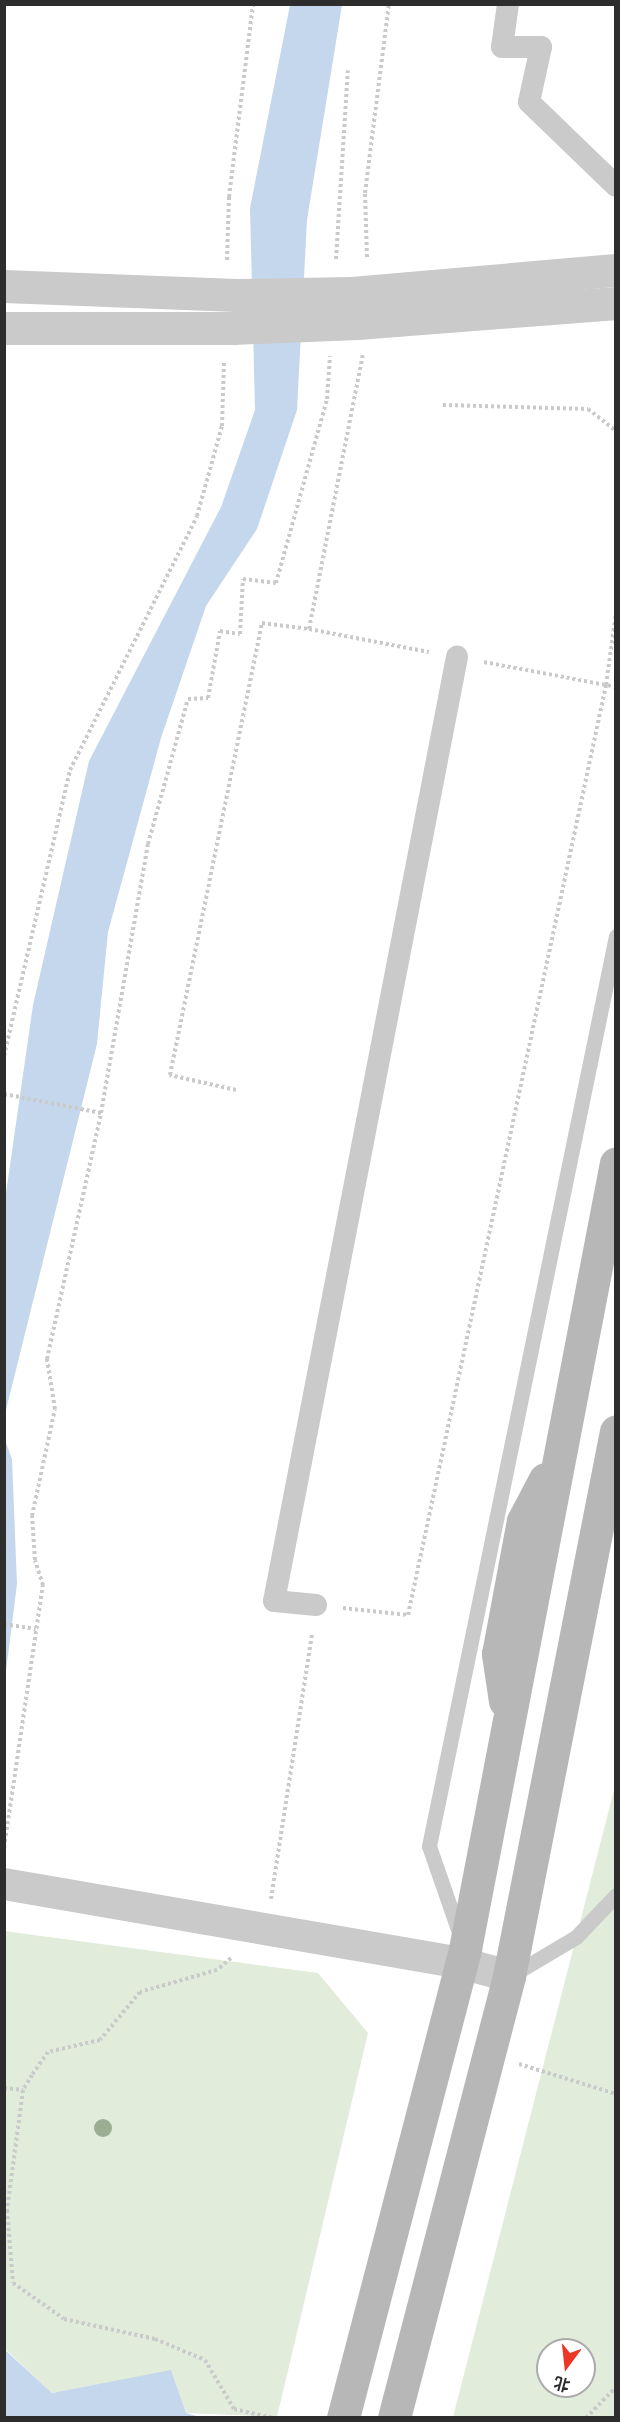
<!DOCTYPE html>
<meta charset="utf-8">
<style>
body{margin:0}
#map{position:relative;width:620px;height:2422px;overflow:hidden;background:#fff;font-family:Roboto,"Noto Sans SC",sans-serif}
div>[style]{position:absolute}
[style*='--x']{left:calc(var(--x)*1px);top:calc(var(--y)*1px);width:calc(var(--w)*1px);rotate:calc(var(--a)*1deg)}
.green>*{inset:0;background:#e1ecda}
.water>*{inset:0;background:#c5d7ed}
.path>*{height:4px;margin-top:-2px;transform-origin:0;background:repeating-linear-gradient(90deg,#cacaca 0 3px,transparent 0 6px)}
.service>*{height:15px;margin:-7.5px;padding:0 7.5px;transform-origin:7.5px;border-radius:7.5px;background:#cacaca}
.pedestrian>*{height:22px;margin:-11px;padding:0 11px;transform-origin:11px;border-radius:11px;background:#cacaca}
.minor>*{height:32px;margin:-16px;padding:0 16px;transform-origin:16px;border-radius:16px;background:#cacaca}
.tertiary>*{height:33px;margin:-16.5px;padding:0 16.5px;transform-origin:16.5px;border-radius:16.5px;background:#cacaca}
.secondary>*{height:33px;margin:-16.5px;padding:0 16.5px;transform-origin:16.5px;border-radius:16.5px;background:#b7b7b7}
.tertiary-bridge>*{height:33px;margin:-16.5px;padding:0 16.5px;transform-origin:16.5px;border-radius:16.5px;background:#cacaca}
.trees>*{width:18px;height:18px;margin:-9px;border-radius:50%;background:#9bae92}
span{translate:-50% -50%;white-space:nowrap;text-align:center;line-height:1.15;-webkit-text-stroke:6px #fff;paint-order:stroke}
.frame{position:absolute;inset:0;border:6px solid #2d2d2d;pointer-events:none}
.north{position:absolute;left:536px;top:2338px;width:60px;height:60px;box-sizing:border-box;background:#fff;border:2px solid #ababab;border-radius:50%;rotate:195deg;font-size:16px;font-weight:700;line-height:24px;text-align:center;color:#2d2d2d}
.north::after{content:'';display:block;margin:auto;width:21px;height:27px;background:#ec3727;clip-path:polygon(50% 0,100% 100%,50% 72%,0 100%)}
</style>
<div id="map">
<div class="green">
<div style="clip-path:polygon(evenodd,615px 1786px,615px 2417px,453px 2417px,615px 1786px,548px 2350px,584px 2350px,584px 2386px,548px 2386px,548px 2350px)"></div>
<div style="clip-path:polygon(4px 1931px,318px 1973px,368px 2033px,277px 2417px,186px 2413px,171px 2371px,52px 2393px,5px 2349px)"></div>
</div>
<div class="water">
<div style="clip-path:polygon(290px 5px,342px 5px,307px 220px,297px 410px,257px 529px,206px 606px,161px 738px,108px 932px,97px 1044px,5px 1414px,5px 1200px,33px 1005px,89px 761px,221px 507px,255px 410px,250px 208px)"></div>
<div style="clip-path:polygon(5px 1440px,12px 1459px,17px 1584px,5px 1679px)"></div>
<div style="clip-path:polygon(4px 2349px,52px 2393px,171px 2370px,186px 2413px,200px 2417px,5px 2417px)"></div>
</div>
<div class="path">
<div style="--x:367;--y:257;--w:64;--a:-91.8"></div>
<div style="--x:365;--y:193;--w:191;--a:-82.8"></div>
<div style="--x:336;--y:259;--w:189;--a:-86.4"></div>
<div style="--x:227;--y:260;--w:63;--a:-88.2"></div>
<div style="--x:229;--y:197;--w:194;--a:-82.9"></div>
<div style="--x:443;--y:405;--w:145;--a:1.6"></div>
<div style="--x:588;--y:409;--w:36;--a:38"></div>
<div style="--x:309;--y:629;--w:122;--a:10.9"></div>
<div style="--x:484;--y:662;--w:134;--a:10.7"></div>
<div style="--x:4;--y:1056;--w:294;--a:-77"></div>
<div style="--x:70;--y:770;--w:284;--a:-63.4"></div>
<div style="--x:197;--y:516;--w:93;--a:-74.5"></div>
<div style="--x:222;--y:426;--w:65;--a:-88.2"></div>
<div style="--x:236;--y:1090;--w:68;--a:-167.2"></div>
<div style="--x:170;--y:1075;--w:461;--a:-78.5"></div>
<div style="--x:262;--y:623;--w:47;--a:7.3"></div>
<div style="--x:309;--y:629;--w:279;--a:-78.9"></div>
<div style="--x:4;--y:1094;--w:99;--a:11.1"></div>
<div style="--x:343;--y:1608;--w:65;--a:6.1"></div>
<div style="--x:408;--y:1615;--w:951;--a:-77.98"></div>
<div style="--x:606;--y:685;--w:73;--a:-82.1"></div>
<div style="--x:4;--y:1624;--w:32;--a:9"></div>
<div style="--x:4;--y:1848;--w:266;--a:-81.6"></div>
<div style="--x:43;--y:1585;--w:26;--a:-108"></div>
<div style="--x:35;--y:1560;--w:44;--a:-93.9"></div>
<div style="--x:32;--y:1516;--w:109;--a:-77.9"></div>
<div style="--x:55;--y:1409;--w:51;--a:-99.1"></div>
<div style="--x:47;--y:1359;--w:252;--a:-77.6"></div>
<div style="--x:101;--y:1113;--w:273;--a:-80.1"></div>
<div style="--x:148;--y:844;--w:150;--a:-74.6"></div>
<div style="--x:188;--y:699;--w:20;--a:-3"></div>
<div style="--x:208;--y:698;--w:68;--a:-79.8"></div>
<div style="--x:220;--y:631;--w:20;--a:9"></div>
<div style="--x:240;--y:634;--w:55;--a:-86.9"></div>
<div style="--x:243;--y:579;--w:33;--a:7"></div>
<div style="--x:276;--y:583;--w:191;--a:-74.5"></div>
<div style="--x:327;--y:399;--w:43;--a:-86"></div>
<div style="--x:271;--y:1899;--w:269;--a:-81.2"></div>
<div style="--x:231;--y:1958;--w:18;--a:139"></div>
<div style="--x:217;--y:1970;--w:80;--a:164.1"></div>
<div style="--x:140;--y:1992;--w:62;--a:129.8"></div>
<div style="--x:100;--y:2040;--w:53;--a:167"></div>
<div style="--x:48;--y:2052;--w:28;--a:125"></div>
<div style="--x:32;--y:2075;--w:17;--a:121"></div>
<div style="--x:23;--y:2090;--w:121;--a:97.6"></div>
<div style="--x:7;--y:2210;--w:73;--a:85.3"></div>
<div style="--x:13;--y:2283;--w:62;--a:35.2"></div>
<div style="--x:64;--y:2319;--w:93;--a:12.4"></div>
<div style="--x:155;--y:2339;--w:54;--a:22.8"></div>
<div style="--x:205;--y:2360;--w:57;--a:59.4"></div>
<div style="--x:234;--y:2409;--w:40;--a:13"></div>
<div style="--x:519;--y:2064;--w:102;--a:17.2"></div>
<div style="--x:4;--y:2088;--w:19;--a:6"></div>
<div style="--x:586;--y:2418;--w:43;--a:-45.9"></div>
</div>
<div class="service">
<div style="--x:461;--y:1938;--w:97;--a:-109.2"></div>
<div style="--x:429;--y:1846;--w:929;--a:-78.39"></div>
<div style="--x:512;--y:1975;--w:74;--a:-30.7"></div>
<div style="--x:576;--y:1937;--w:58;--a:-46.4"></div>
</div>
<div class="pedestrian">
<div style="--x:508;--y:4;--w:43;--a:97.9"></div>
<div style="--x:502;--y:47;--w:39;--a:0"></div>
<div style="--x:541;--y:47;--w:56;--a:102.3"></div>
<div style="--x:529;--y:102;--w:121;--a:44"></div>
<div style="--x:316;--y:1605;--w:42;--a:-174.6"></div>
<div style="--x:274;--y:1601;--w:962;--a:-79.03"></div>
</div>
<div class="minor">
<div style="--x:4;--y:1884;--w:464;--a:9.8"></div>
<div style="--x:461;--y:1963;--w:50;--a:15.2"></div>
</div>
<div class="tertiary">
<div style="--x:4;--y:286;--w:232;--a:2.2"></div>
<div style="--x:352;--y:293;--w:265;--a:-5"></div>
<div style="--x:357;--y:323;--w:260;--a:-4.4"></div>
<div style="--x:4;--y:328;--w:229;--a:0"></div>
</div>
<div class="secondary">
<div style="--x:505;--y:1701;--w:48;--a:-98.5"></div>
<div style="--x:498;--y:1654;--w:135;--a:-79.4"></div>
<div style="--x:523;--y:1521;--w:47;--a:-62.4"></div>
<div style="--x:343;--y:2418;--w:485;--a:-75.4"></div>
<div style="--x:465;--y:1949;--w:800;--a:-79.13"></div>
<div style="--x:394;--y:2418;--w:457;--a:-75.4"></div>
<div style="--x:509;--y:1976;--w:555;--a:-78.89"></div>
</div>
<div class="tertiary-bridge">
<div style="--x:236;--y:295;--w:116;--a:-1"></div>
<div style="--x:233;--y:328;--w:124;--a:-2.3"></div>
</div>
<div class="trees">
<div style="left:103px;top:2128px"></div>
</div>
<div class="frame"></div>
<div class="north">北</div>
</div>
